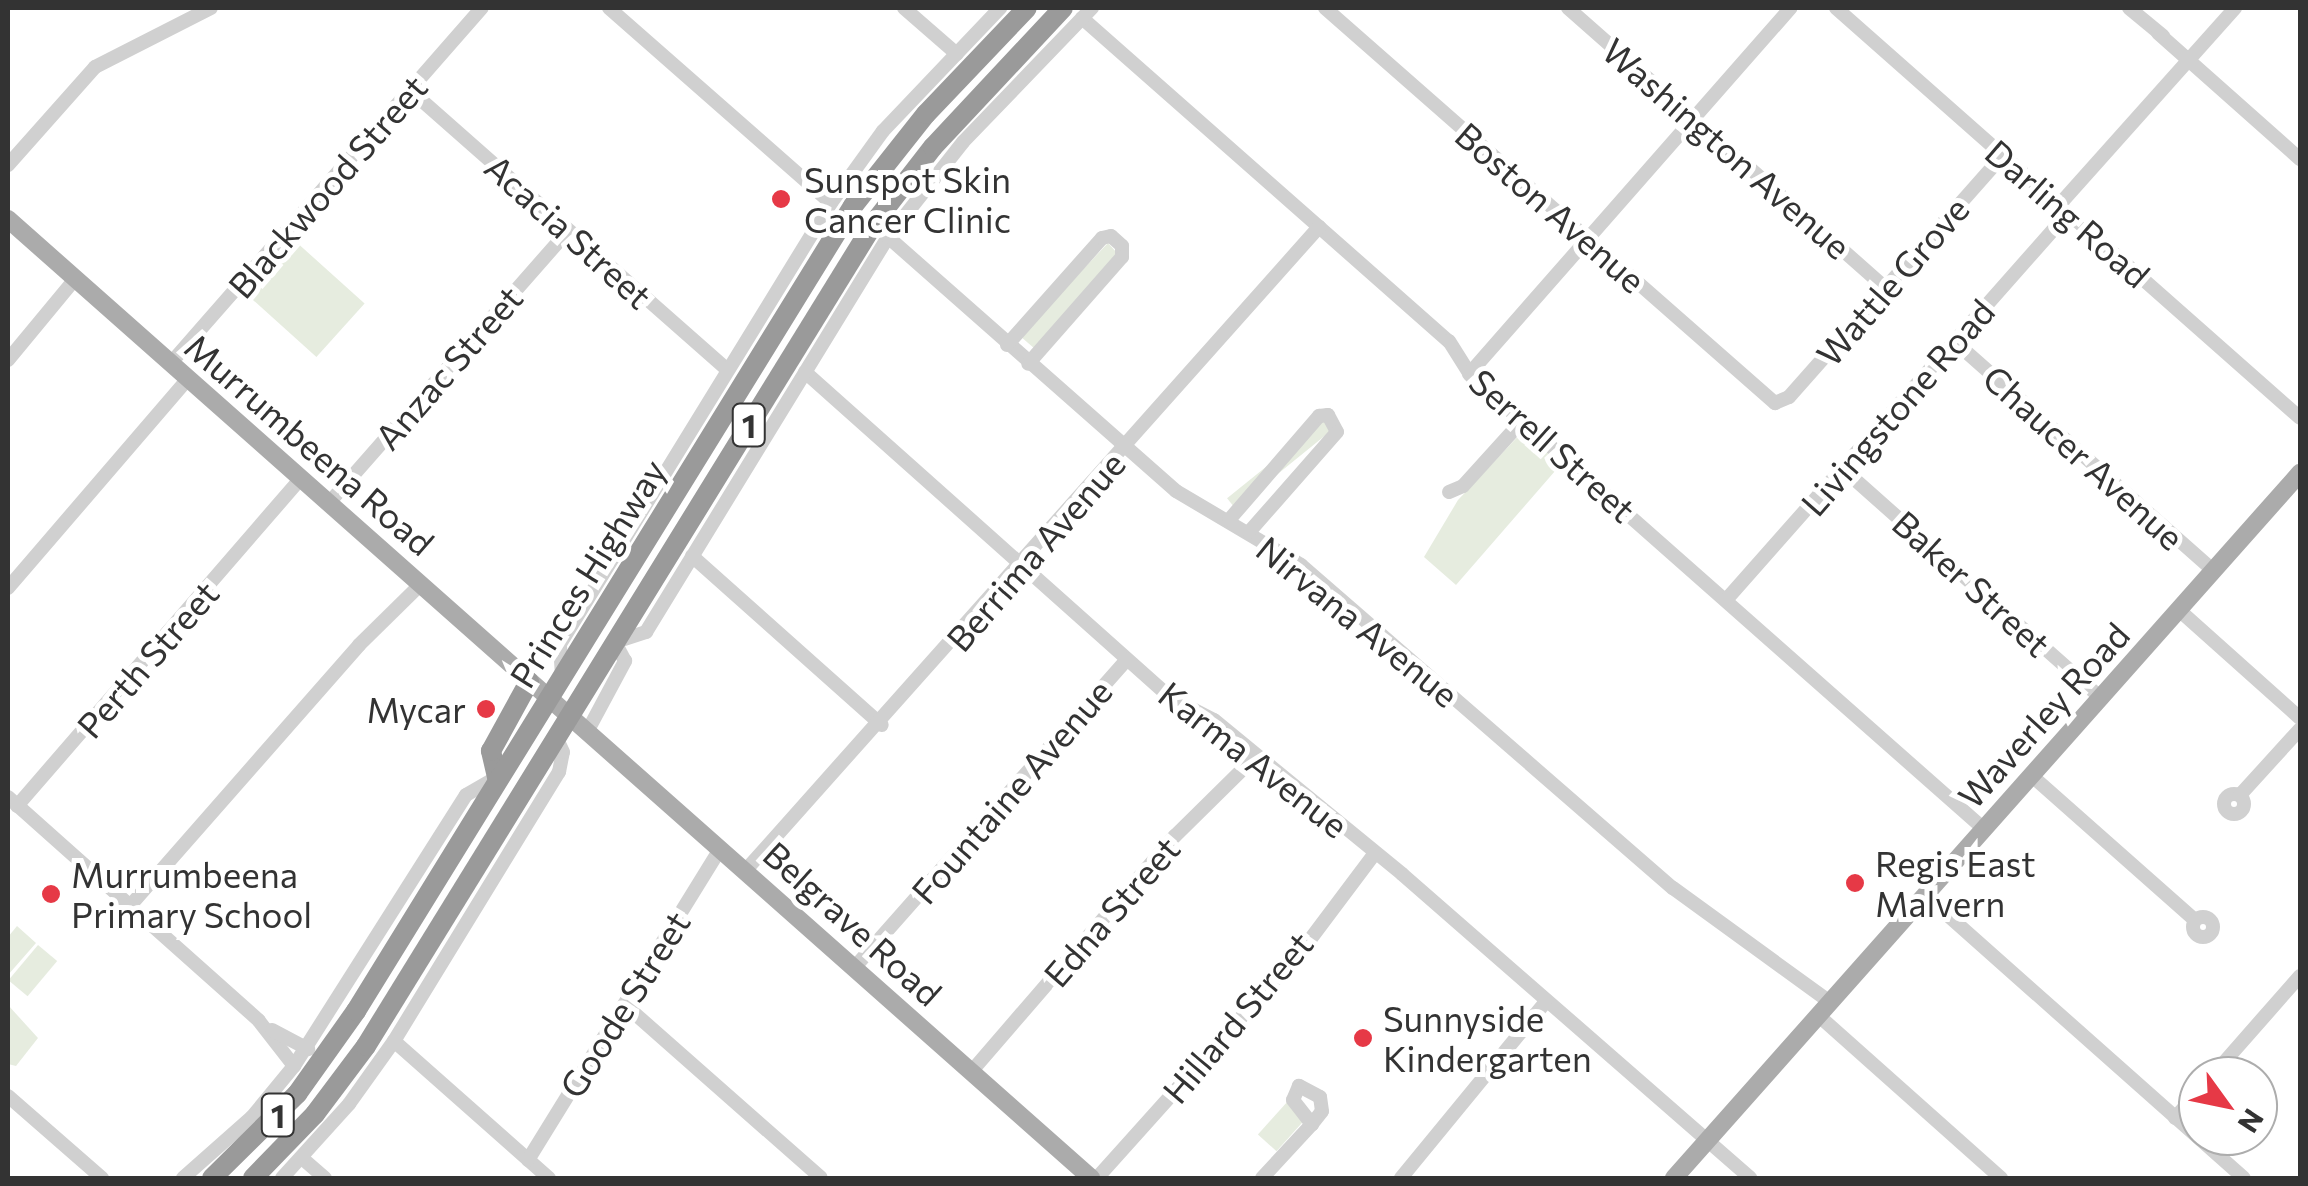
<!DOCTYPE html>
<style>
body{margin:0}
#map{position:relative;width:2308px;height:1186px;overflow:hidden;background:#fff;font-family:Commissioner,sans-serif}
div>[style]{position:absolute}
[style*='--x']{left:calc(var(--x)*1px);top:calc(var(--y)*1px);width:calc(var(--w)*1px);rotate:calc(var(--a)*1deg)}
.green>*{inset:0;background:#e6ecdf;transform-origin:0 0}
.minor>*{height:14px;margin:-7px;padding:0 7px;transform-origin:7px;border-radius:7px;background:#d0d0d0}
.minor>.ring{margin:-7px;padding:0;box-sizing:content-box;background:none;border:14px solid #d0d0d0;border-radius:50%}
.major>*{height:18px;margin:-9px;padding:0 9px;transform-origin:9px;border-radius:9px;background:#ababab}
.highway>*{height:20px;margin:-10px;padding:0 10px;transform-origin:10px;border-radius:10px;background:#9a9a9a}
.dots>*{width:28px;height:28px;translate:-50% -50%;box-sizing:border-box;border:5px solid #fff;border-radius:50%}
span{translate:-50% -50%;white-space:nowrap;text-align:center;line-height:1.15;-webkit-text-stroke:10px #fff;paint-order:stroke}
.shield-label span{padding:2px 8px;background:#fff;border:2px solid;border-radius:8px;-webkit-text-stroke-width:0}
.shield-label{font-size:32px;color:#333;font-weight:700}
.street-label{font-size:35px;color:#333}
.poi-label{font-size:35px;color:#333}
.left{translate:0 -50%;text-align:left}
.right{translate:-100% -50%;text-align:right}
.frame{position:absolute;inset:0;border:10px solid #333;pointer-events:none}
.north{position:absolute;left:2178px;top:1056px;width:100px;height:100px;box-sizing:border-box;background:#fff;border:2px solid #adadad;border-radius:50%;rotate:123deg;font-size:28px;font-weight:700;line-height:40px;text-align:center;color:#333}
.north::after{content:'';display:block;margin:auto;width:35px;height:45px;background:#e63946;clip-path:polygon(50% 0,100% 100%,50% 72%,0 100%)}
</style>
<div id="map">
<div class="green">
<div style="left:294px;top:240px;width:95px;height:72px;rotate:42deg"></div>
<div style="clip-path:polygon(1108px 243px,1117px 253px,1035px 349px,1020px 336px)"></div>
<div style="left:1325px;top:419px;width:13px;height:126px;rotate:51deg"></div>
<div style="clip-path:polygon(1525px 429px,1562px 463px,1456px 585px,1424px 557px,1458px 500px)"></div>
<div style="clip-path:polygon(17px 926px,36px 943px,8px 975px,8px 937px)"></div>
<div style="left:38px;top:945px;width:25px;height:46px;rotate:40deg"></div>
<div style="clip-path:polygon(8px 1005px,38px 1038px,16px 1066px,8px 1064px)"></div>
<div style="left:1288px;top:1101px;width:25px;height:45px;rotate:42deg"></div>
</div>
<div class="minor">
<div style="--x:609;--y:8;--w:295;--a:41.3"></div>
<div style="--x:904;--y:8;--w:70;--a:41"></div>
<div style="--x:1325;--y:8;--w:599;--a:41.28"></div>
<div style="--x:1775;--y:403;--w:15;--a:-23"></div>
<div style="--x:1789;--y:397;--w:323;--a:-48.5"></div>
<div style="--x:1568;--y:8;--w:424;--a:41.4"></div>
<div style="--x:1836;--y:8;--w:619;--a:41.46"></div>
<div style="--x:2129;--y:8;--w:44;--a:39.5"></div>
<div style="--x:1082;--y:18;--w:489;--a:41.4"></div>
<div style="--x:1449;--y:341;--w:41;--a:57.8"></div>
<div style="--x:1471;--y:376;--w:684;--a:41.45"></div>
<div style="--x:2158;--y:33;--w:190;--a:41.6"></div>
<div style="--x:411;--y:91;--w:422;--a:41.4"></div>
<div style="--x:8;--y:165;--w:131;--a:-48.4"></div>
<div style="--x:95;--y:67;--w:130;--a:-27"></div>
<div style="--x:2059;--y:205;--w:264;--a:-48.2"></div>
<div style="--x:888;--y:237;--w:384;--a:41.4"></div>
<div style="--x:1176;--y:491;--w:145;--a:30.6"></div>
<div style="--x:1301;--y:565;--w:493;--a:41"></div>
<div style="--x:1673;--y:888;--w:194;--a:36"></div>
<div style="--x:1955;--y:342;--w:346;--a:41.5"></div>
<div style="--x:1007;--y:345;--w:143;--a:-48.4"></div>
<div style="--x:1102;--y:238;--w:9;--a:-13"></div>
<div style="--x:1111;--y:236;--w:15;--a:42"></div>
<div style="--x:1122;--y:246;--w:11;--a:90"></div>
<div style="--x:1122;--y:257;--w:142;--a:131.3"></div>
<div style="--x:8;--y:360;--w:105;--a:-50.4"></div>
<div style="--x:170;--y:364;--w:473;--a:-48.8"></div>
<div style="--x:805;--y:372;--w:490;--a:41.7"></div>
<div style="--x:1171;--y:698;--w:48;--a:27.1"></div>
<div style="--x:1214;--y:720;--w:243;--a:39.3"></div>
<div style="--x:1402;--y:874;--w:462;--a:41.1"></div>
<div style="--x:1469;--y:374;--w:487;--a:-48.7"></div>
<div style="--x:1843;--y:469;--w:345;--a:41.6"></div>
<div style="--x:1449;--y:492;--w:15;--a:-23"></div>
<div style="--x:1463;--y:486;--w:88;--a:-47.8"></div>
<div style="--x:328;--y:504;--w:363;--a:-48.7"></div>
<div style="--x:1229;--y:520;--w:138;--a:-49.1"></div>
<div style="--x:1319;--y:416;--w:9;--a:-6"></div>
<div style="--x:1328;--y:415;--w:19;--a:62"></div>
<div style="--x:1337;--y:432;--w:133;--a:131.3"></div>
<div style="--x:692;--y:556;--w:254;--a:41.7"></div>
<div style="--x:8;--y:588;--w:276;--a:-49.3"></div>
<div style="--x:1726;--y:600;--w:516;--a:-48.53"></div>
<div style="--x:2179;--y:610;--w:162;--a:41.8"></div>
<div style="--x:562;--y:675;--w:31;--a:-94"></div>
<div style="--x:560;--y:644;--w:518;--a:-58.43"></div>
<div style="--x:831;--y:203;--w:89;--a:-54.2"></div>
<div style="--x:883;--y:131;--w:170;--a:-46.4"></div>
<div style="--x:587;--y:732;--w:81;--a:-61.8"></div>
<div style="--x:625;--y:661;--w:21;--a:-118"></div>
<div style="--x:615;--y:642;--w:33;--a:-18"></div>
<div style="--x:646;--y:632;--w:463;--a:-58.5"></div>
<div style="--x:888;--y:237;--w:121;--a:-51.7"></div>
<div style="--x:963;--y:142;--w:186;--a:-46.1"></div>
<div style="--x:2032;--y:776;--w:217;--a:41.5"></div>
<div class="ring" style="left:2224px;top:794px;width:6px;height:6px"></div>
<div style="--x:2240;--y:795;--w:89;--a:-47.7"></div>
<div style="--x:8;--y:797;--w:336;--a:41.7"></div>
<div style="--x:259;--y:1021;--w:57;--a:52.1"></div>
<div style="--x:17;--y:806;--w:434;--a:-49.1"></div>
<div style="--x:745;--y:871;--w:863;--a:-48.29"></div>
<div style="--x:1925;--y:895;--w:426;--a:41.6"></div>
<div style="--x:129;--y:907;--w:349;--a:-48.7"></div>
<div style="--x:359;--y:645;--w:87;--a:-44.5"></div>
<div class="ring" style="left:2193px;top:917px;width:6px;height:6px"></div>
<div style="--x:854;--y:968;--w:412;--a:-48.5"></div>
<div style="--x:625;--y:1005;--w:261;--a:41.4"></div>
<div style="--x:1819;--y:1016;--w:244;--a:41.7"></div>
<div style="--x:272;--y:1030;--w:41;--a:27.8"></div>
<div style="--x:394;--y:1041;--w:207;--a:41.5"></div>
<div style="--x:971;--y:1072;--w:312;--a:-49.2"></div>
<div style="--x:1175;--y:836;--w:114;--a:-44.6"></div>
<div style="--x:2212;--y:1076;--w:133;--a:-48.7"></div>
<div style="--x:8;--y:1096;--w:125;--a:41.1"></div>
<div style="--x:2175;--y:1118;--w:35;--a:-49"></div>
<div style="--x:303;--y:1159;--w:29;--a:41"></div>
<div style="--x:528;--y:1160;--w:365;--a:-58.3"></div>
<div style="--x:183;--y:1178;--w:92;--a:-41.5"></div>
<div style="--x:252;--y:1117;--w:66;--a:-50.5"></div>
<div style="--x:294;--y:1066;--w:321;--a:-57.6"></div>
<div style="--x:466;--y:795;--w:36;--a:-30"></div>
<div style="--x:282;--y:1178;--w:100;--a:-47.8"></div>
<div style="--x:349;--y:1104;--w:77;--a:-54.5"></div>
<div style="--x:394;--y:1041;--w:316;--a:-58.5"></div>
<div style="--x:559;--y:772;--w:20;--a:-79"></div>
<div style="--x:563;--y:752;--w:14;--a:-115"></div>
<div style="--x:1097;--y:1178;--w:313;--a:-48.1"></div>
<div style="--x:1306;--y:945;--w:115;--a:-53.1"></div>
<div style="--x:1262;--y:1178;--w:74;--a:-47.2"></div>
<div style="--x:1312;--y:1124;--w:16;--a:-52"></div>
<div style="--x:1322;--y:1111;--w:14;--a:-98"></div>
<div style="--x:1320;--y:1097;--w:24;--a:-152"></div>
<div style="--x:1299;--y:1086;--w:15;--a:113"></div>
<div style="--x:1293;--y:1100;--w:31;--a:52"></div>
<div style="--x:1401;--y:1178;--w:227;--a:-50.6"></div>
</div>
<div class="major">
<div style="--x:8;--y:219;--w:1447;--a:41.52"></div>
<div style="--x:1674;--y:1178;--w:943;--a:-48.4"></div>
</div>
<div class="highway">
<div style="--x:497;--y:777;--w:27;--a:-103"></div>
<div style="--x:491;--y:751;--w:79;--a:-61.2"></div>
<div style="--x:212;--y:1178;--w:120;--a:-44.7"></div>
<div style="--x:297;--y:1094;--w:102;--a:-54.6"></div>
<div style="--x:356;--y:1011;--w:946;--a:-58.31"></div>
<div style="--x:853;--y:206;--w:117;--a:-51.6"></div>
<div style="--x:926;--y:114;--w:146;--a:-46.4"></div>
<div style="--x:253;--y:1178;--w:89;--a:-45.9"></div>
<div style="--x:315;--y:1114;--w:85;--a:-53.1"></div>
<div style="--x:366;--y:1046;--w:967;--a:-58.31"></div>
<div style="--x:874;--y:223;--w:96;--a:-52.2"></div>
<div style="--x:933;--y:147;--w:190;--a:-46.9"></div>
</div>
<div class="dots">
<div style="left:781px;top:199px;background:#e63946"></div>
<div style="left:486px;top:709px;background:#e63946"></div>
<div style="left:1855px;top:883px;background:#e63946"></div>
<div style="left:51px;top:894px;background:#e63946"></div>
<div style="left:1363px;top:1038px;background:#e63946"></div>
</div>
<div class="shield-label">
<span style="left:749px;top:425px">1</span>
<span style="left:278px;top:1115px">1</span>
</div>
<div class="street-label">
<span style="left:1727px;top:148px;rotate:41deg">Washington Avenue</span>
<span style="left:327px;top:186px;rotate:-49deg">Blackwood Street</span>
<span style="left:1551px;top:207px;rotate:41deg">Boston Avenue</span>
<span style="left:2068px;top:213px;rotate:41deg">Darling Road</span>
<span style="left:569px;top:231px;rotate:42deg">Acacia Street</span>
<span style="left:1892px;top:281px;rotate:-49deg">Wattle Grove</span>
<span style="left:448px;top:367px;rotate:-49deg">Anzac Street</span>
<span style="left:1897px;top:407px;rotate:-49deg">Livingstone Road</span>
<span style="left:310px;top:444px;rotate:41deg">Murrumbeena Road</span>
<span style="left:1553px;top:445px;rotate:42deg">Serrell Street</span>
<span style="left:2084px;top:457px;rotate:42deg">Chaucer Avenue</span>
<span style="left:1035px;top:551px;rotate:-49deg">Berrima Avenue</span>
<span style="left:587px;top:573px;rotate:-58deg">Princes Highway</span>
<span style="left:1972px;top:583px;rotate:42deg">Baker Street</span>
<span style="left:1358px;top:621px;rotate:39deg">Nirvana Avenue</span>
<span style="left:147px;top:659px;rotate:-49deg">Perth Street</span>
<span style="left:2043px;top:715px;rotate:-48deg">Waverley Road</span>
<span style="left:1254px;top:759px;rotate:38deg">Karma Avenue</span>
<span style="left:1011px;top:791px;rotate:-49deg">Fountaine Avenue</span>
<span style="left:1111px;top:911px;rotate:-49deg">Edna Street</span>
<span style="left:853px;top:923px;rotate:42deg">Belgrave Road</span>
<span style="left:624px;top:1004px;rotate:-58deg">Goode Street</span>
<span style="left:1237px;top:1017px;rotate:-50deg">Hillard Street</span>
</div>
<div class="poi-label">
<span class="left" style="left:804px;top:199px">Sunspot Skin<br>Cancer Clinic</span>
<span class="right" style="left:466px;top:709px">Mycar</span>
<span class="left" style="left:1875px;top:883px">Regis East<br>Malvern</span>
<span class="left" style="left:71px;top:894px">Murrumbeena<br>Primary School</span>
<span class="left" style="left:1383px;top:1038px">Sunnyside<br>Kindergarten</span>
</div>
<div class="frame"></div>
<div class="north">N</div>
</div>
